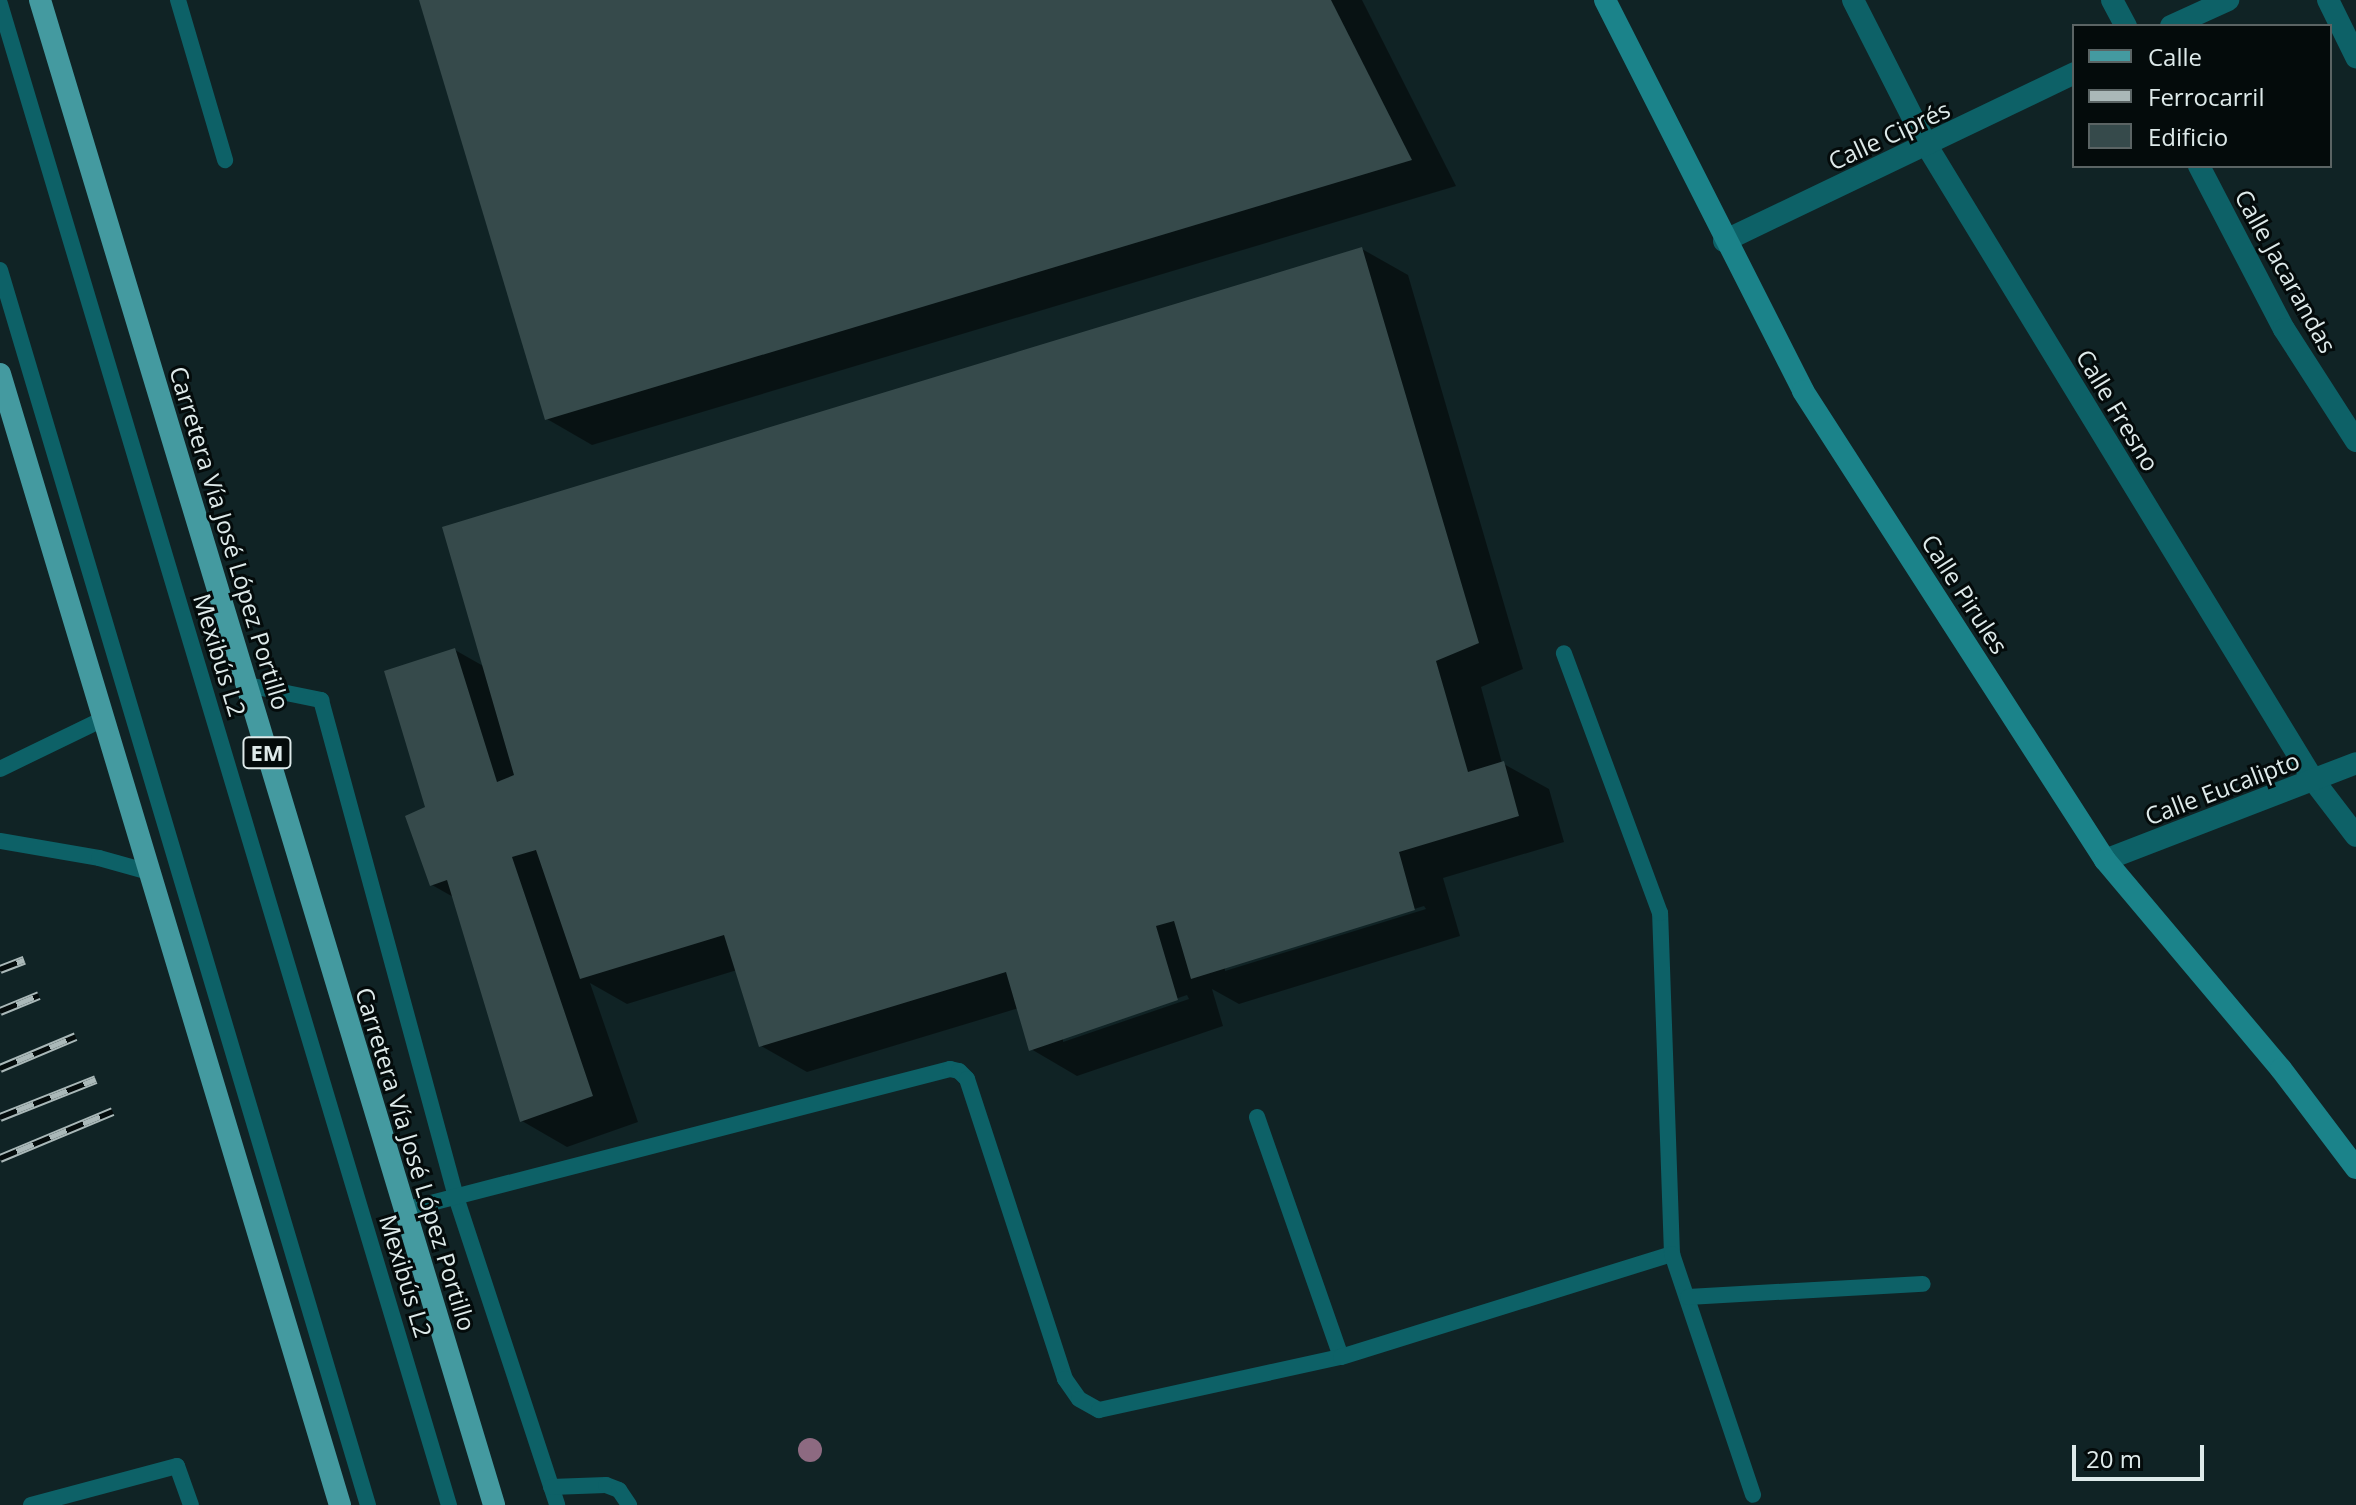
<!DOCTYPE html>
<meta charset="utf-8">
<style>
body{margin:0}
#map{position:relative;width:2356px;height:1505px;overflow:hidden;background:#102325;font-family:"Open Sans",sans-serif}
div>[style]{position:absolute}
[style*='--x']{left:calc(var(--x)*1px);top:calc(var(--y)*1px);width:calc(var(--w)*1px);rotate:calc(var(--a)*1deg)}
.shadow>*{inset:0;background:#0007}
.building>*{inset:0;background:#364a4b}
.service>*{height:16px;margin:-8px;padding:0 8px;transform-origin:8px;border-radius:8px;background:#0d6167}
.minor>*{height:22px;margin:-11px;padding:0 11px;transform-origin:11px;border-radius:11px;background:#0d6167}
.secondary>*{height:22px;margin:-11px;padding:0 11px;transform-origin:11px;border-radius:11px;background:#1b838a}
.primary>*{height:22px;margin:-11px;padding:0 11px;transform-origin:11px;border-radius:11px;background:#449aa0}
.rail>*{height:9px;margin-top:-4.5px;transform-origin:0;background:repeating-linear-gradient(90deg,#040b0b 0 18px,#aab8b8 0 36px);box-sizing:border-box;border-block:2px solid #aab8b8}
.trees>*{width:24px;height:24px;margin:-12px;border-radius:50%;background:#8d6a81}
span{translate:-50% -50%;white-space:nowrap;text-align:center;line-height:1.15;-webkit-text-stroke:6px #040b0b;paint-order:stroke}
.shield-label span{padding:2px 6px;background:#040b0b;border:2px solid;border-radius:6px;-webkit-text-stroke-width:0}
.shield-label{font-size:22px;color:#deeaea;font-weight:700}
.street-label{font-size:24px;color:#deeaea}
.legend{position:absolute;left:2072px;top:24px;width:260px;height:144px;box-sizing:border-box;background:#040b0b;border:2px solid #5b6464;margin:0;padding:10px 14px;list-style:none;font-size:24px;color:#deeaea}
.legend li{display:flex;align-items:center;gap:16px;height:40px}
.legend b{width:40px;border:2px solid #5b6464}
.scale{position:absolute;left:2072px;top:1445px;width:132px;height:36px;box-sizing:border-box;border:4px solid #deeaea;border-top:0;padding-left:10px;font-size:24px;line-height:28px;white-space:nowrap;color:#deeaea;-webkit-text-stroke:6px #040b0b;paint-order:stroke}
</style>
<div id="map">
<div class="shadow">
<div style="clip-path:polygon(421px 0,1362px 0,1456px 186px,592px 445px,547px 419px)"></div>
<div style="clip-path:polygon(evenodd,1362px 249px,1408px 275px,1523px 669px,1481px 687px,1502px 763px,1549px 789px,1564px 842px,1443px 878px,1460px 936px,1239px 1004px,1212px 989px,1223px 1026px,1077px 1076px,1031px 1049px,1019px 1008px,807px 1072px,761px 1046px,737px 970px,627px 1004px,590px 983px,638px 1122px,567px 1147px,522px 1121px,455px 898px,432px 885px,427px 808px,455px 650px,485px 667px,1362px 249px,1424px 906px,1426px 909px,1225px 971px,1225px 967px,1424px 906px,1362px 249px,1187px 995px,1189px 999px,1063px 1042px,1063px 1037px,1187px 995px)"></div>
</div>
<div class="building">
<div style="clip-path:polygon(419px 0,1331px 0,1412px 160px,545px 420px)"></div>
<div style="clip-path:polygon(1362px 247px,1479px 643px,1436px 661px,1468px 772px,1504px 761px,1519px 816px,1399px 852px,1415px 910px,1191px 979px,1174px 921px,1156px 926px,1178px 1000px,1029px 1051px,1006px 972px,759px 1047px,724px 935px,580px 979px,536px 850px,512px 857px,593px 1096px,520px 1122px,447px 880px,430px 886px,405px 816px,425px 807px,384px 671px,455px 648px,497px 782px,514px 775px,442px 527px)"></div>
</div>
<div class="service">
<div style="--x:178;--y:0;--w:167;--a:73.6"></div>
<div style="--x:0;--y:4;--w:1567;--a:73.35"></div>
<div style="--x:0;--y:270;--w:1289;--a:73.41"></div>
<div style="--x:247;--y:685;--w:76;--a:11.5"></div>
<div style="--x:321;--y:700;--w:515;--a:74.8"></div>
<div style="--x:456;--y:1197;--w:324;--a:71.8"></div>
<div style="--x:0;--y:769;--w:114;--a:-25.9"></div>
<div style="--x:0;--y:841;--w:100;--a:9.7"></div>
<div style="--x:99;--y:858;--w:52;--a:15.6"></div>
<div style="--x:1257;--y:1117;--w:254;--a:70.7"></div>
<div style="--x:404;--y:1210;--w:564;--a:-14.48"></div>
<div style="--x:950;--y:1069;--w:9;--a:13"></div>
<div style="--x:959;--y:1071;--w:11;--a:45"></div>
<div style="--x:967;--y:1079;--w:316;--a:71.9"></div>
<div style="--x:1065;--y:1379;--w:24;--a:55"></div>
<div style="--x:1079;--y:1399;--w:23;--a:29"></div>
<div style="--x:1099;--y:1410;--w:248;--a:-12.4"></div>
<div style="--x:1341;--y:1357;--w:347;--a:-17.3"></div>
<div style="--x:1672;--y:1254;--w:341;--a:-92"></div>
<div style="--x:1660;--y:913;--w:277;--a:-110.3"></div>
<div style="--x:1672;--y:1254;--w:254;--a:71.4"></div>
<div style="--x:1688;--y:1297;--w:235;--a:-3.2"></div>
<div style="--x:551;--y:1487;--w:55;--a:-2.1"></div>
<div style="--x:606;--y:1485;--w:14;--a:21"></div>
<div style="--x:619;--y:1490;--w:18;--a:56"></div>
<div style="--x:31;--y:1505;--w:151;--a:-15"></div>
<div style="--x:177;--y:1466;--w:41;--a:70.3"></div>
</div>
<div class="minor">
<div style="--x:1853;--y:0;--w:164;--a:63.1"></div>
<div style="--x:1927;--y:146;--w:744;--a:58.64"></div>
<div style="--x:2314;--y:781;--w:69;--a:52.6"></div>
<div style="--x:2112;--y:0;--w:30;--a:62"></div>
<div style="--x:2328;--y:0;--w:64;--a:63.8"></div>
<div style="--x:2171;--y:26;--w:63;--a:-24.5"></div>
<div style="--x:2199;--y:166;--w:184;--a:62.5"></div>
<div style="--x:2284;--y:329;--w:133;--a:57.3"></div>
<div style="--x:1724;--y:241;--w:388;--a:-25.6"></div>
<div style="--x:2105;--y:860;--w:269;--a:-21.1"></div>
</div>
<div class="secondary">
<div style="--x:1605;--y:0;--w:438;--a:63.1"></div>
<div style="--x:1803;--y:391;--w:558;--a:57.22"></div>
<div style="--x:2105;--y:860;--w:273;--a:49.9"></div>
<div style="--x:2281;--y:1069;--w:124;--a:52.9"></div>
</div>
<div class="primary">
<div style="--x:40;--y:0;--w:1572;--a:73.21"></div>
<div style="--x:0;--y:374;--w:1181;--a:73.27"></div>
</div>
<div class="rail">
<div style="--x:0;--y:969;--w:26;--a:-21"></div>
<div style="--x:0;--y:1011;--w:42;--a:-22.3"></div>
<div style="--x:0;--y:1068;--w:82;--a:-22.8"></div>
<div style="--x:0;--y:1117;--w:103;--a:-21.6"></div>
<div style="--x:0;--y:1158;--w:122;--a:-22.6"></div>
</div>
<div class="trees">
<div style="left:810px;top:1450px"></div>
</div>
<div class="shield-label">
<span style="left:267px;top:753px">EM</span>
</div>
<div class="street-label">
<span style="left:1889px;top:135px;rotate:-25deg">Calle Ciprés</span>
<span style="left:2286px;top:271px;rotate:61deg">Calle Jacarandas</span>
<span style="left:2118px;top:410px;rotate:59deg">Calle Fresno</span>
<span style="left:230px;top:538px;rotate:73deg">Carretera Vía José López Portillo</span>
<span style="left:1965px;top:594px;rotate:57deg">Calle Pirules</span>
<span style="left:220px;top:655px;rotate:73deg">Mexibús L2</span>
<span style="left:2222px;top:788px;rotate:-21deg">Calle Eucalipto</span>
<span style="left:416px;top:1159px;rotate:73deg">Carretera Vía José López Portillo</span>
<span style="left:406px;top:1276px;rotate:73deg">Mexibús L2</span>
</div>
<ul class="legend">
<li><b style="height:10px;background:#449aa0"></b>Calle</li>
<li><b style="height:10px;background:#aab8b8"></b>Ferrocarril</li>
<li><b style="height:22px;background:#364a4b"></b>Edificio</li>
</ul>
<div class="scale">20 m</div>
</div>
